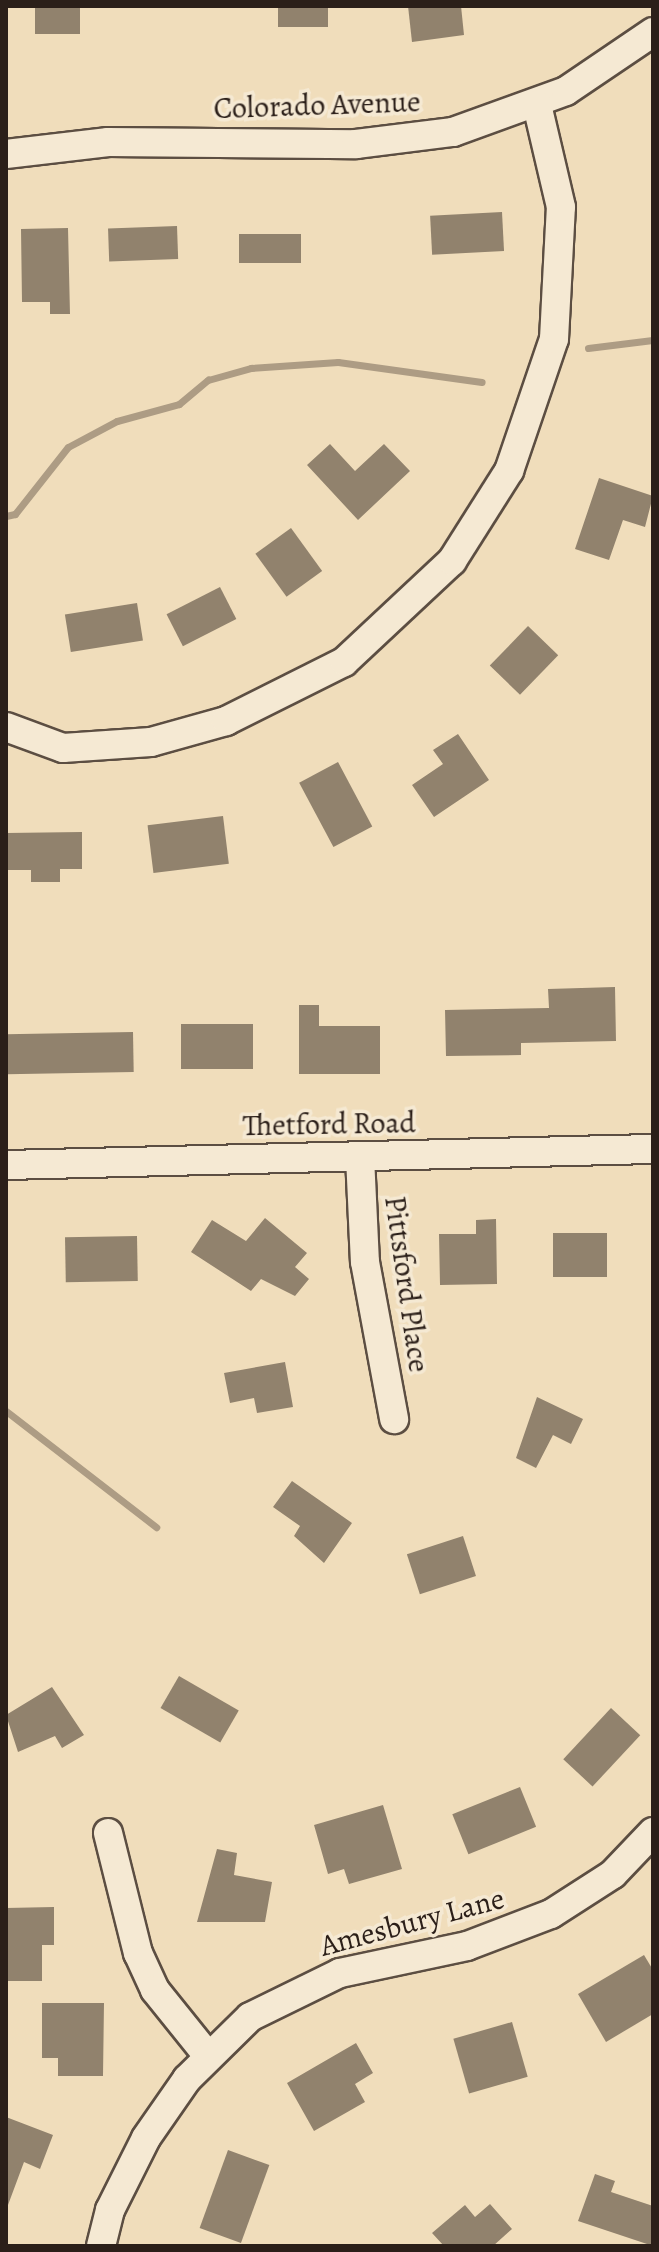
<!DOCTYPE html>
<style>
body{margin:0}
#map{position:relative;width:659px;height:2252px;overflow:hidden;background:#f0ddbb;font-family:Alegreya,serif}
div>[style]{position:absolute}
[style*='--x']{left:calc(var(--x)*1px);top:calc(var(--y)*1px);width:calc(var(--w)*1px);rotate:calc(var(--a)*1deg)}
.stream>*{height:7px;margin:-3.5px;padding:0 3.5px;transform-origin:3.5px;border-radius:3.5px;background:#ad9c84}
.building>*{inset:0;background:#91826d;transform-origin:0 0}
.roads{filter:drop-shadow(2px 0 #5c4e42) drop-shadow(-2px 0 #5c4e42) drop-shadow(0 2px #5c4e42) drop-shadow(0 -2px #5c4e42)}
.street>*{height:28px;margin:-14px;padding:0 14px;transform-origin:14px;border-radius:14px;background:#f5e9d3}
span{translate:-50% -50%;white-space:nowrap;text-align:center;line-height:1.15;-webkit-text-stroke:7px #f5e9d3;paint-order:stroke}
.street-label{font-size:30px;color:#2b1f19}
.frame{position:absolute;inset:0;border:8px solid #2b1f19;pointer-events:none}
</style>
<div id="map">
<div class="stream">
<div style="--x:588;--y:348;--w:65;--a:-7"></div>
<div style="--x:6;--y:516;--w:9;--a:-13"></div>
<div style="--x:15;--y:514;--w:85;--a:-51.7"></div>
<div style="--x:68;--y:447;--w:55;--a:-28"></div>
<div style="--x:117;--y:421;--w:64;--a:-15.3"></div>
<div style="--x:179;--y:404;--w:38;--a:-40"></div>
<div style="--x:208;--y:380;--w:45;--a:-15.6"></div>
<div style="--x:251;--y:368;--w:87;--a:-3.9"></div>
<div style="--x:338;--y:362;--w:145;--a:7.9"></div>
<div style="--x:6;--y:1411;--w:190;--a:37.7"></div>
</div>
<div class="building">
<div style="left:35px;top:6px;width:45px;height:28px"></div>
<div style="left:278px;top:6px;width:50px;height:21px"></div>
<div style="clip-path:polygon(408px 6px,461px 6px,464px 35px,412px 42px)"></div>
<div style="left:502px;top:212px;width:39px;height:72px;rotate:87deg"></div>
<div style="left:177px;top:226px;width:33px;height:69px;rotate:88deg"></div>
<div style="clip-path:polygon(68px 228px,70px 314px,50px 314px,50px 302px,22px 302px,21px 229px)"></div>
<div style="left:301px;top:234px;width:29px;height:62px;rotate:90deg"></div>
<div style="clip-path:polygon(330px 444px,355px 471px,384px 444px,410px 471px,358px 520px,307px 465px)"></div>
<div style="clip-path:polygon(599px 478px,653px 496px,645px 527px,623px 520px,609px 560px,575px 549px)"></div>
<div style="left:291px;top:528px;width:53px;height:44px;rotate:54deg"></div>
<div style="left:220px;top:587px;width:36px;height:60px;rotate:63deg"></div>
<div style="left:137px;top:603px;width:38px;height:73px;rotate:81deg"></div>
<div style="left:528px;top:626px;width:42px;height:55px;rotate:44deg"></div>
<div style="clip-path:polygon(458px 734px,489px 780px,434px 817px,412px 785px,443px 764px,433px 750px)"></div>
<div style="left:338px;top:762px;width:73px;height:44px;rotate:62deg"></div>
<div style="left:223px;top:816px;width:48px;height:76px;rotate:83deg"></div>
<div style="clip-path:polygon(82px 832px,82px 869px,60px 869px,60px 882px,31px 882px,31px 870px,6px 870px,6px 833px)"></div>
<div style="clip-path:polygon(615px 987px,616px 1041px,521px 1043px,521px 1055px,446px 1056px,445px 1010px,549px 1008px,548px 989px)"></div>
<div style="clip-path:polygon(299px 1005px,319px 1005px,319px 1026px,380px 1026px,380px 1074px,299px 1074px)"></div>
<div style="left:181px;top:1024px;width:72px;height:45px"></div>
<div style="left:133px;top:1032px;width:40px;height:127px;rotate:89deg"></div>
<div style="clip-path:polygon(265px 1218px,307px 1253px,295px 1267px,309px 1279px,295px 1296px,261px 1279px,251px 1291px,191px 1252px,212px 1220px,246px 1241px)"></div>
<div style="clip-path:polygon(496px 1219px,497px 1284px,440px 1285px,439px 1234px,476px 1234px,476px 1220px)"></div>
<div style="left:607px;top:1233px;width:44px;height:54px;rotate:90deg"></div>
<div style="left:137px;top:1236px;width:45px;height:72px;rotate:89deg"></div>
<div style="clip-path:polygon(285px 1362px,293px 1407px,257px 1413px,254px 1398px,230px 1403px,224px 1373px)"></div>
<div style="clip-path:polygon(537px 1397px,583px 1419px,571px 1444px,553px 1435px,536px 1468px,516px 1458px)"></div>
<div style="clip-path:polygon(292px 1481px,352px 1523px,324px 1563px,294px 1536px,300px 1526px,273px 1507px)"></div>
<div style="left:463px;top:1536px;width:42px;height:59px;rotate:72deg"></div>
<div style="left:179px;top:1676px;width:69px;height:37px;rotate:30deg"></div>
<div style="clip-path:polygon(52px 1687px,84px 1735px,62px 1748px,55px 1736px,18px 1752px,6px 1715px)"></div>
<div style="left:611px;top:1708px;width:40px;height:70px;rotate:43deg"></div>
<div style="left:520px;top:1787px;width:43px;height:73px;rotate:68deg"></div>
<div style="clip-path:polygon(383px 1805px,402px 1869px,349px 1884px,344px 1869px,328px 1874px,314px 1825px)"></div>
<div style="clip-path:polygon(217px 1849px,237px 1853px,234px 1875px,272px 1882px,265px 1922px,197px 1922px)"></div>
<div style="clip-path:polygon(54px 1907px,54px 1945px,42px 1945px,42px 1981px,6px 1981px,6px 1908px)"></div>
<div style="clip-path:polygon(644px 1955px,653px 1970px,653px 2014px,606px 2042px,578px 1994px)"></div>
<div style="clip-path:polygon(42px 2003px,104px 2003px,103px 2076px,58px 2076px,58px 2058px,42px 2058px)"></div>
<div style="left:512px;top:2022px;width:57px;height:61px;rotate:74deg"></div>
<div style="clip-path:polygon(356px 2043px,373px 2073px,355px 2084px,365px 2102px,314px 2131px,287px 2083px)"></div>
<div style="clip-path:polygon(6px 2117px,53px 2135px,40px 2169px,24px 2162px,8px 2205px)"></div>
<div style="left:228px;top:2150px;width:44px;height:83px;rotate:20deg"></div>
<div style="clip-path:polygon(595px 2174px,615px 2181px,611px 2192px,653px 2206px,653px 2246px,578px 2221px)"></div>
<div style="clip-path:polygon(490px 2204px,512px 2229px,493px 2246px,444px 2246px,432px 2233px,465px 2205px,475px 2217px)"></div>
</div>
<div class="roads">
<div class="street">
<div style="--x:6;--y:154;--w:103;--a:-6.7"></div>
<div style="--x:108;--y:142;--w:248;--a:0.5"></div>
<div style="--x:356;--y:144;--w:98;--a:-7.1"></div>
<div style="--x:453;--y:132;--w:120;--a:-19.9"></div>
<div style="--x:566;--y:91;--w:105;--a:-34.1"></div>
<div style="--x:6;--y:727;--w:61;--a:20.2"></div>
<div style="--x:63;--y:748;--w:88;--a:-3.9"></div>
<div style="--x:151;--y:742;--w:78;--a:-15.6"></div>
<div style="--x:226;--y:721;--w:132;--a:-26.6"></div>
<div style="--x:344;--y:662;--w:148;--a:-43.1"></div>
<div style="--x:452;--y:561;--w:107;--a:-57.7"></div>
<div style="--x:509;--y:471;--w:139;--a:-71.2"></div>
<div style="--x:554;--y:339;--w:132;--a:-87"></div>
<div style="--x:561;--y:207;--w:105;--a:-103.2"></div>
<div style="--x:360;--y:1157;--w:105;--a:87.3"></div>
<div style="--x:365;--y:1262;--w:160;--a:79.5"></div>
<div style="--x:6;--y:1165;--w:647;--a:-1.42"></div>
<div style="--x:108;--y:1833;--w:124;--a:76"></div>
<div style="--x:138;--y:1953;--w:41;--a:65.3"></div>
<div style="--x:155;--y:1990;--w:85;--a:51.2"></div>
<div style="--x:101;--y:2246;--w:37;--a:-76"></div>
<div style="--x:110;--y:2210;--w:80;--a:-63.4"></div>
<div style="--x:146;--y:2138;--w:72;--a:-55.2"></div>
<div style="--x:187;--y:2079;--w:88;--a:-44.5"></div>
<div style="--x:250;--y:2017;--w:100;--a:-26.1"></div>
<div style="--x:340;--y:1973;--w:130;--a:-12"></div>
<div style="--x:467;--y:1946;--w:90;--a:-20.9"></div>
<div style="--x:551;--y:1914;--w:74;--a:-32.8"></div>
<div style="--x:613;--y:1874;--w:58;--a:-46.4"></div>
</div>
</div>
<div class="street-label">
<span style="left:317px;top:105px;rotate:-2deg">Colorado Avenue</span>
<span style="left:329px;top:1124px;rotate:-1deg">Thetford Road</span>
<span style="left:407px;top:1284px;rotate:82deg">Pittsford Place</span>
<span style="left:412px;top:1922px;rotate:-15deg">Amesbury Lane</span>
</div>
<div class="frame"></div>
</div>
